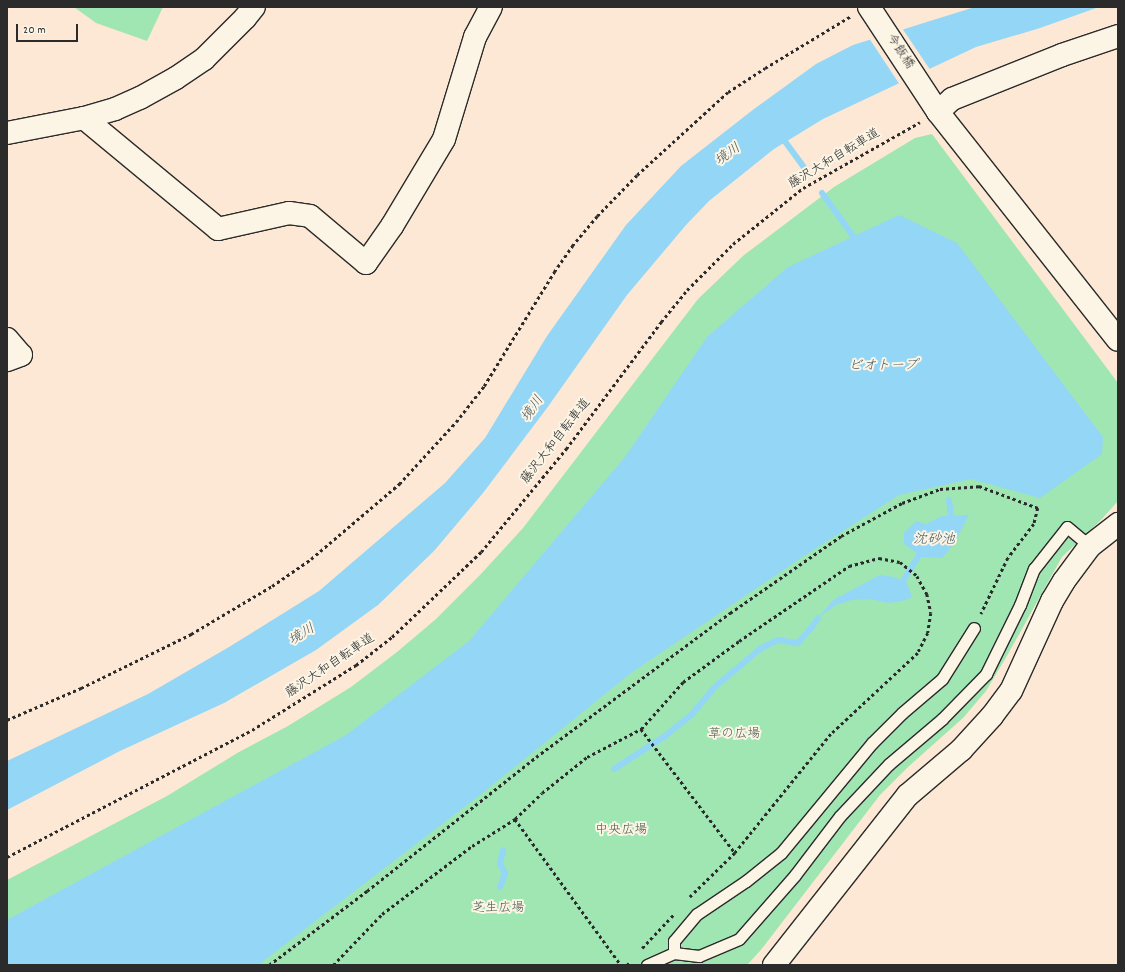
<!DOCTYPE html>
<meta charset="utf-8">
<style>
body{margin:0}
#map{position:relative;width:1125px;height:972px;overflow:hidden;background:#fce8d4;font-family:Dekko,"Klee One",sans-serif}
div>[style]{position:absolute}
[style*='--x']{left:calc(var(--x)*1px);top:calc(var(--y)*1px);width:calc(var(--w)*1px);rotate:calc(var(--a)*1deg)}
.green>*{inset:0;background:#a0e6b3}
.water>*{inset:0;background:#94d6f6}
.pier>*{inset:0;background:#fce8d4}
.stream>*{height:6px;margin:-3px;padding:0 3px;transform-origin:3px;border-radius:3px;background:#94d6f6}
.path>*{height:2.5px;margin-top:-1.25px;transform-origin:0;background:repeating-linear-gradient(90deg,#2b2b2b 0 3px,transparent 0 6px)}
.roads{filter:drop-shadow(1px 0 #2b2b2b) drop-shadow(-1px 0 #2b2b2b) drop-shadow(0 1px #2b2b2b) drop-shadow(0 -1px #2b2b2b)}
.lane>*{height:11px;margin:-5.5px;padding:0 5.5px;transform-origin:5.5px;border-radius:5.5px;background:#fcf5e5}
.street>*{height:22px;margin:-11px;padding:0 11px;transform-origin:11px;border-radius:11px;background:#fcf5e5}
.secondary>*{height:22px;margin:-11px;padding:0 11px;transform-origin:11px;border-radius:11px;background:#fcf5e5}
span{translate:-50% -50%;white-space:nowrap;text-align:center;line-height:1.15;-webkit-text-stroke:4px #fcf5e5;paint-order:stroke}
.street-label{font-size:13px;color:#2b2b2b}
.park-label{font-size:13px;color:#485a4d}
.water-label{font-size:14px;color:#45565e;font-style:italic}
.frame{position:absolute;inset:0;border:8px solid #2b2b2b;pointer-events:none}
.scale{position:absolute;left:16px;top:24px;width:62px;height:18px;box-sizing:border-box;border:2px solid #2b2b2b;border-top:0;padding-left:5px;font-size:12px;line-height:14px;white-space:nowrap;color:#2b2b2b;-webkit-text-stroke:3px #fcf5e5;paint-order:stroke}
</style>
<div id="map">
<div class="green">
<div style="clip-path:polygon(74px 7px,163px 7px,147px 41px,96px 23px)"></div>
<div style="clip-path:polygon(932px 134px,1118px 383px,1118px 501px,1101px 520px,1062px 557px,1008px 654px,986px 691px,963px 718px,908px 767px,880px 795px,760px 951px,747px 965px,7px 965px,7px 880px,167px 796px,239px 752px,288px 726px,351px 687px,397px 652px,436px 619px,480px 575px,523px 528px,698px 299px,744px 255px,834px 187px,915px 138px)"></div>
</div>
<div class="water">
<div style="clip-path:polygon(975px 7px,1099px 7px,1040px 28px,976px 47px,823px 119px,774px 149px,709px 201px,686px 225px,627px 295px,547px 408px,483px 493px,434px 551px,378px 605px,316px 650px,224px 703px,120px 751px,7px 810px,7px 761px,148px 694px,229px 647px,319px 591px,445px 483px,485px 438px,547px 336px,626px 225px,681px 166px,754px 109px,816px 64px,853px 45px)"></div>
<div style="clip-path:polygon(899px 215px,957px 243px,1103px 437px,1102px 454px,1040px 498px,971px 479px,899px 495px,804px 556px,631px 673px,480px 795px,258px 965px,7px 965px,7px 920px,346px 735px,469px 641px,625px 457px,707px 337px,788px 267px)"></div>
<div style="clip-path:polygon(969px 515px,954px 544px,942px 558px,922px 557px,904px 544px,904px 533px,916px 521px,926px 524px,942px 516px)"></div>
<div style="clip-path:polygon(880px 575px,894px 577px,907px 583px,912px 597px,906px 600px,889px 603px,869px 599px,852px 600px,836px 605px,818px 618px,833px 600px)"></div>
</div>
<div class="pier">
<div style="clip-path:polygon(902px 28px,931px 71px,900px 85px,869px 38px)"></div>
</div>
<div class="stream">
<div style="--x:781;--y:136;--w:42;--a:53.7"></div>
<div style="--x:822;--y:193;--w:53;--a:54.2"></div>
<div style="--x:949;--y:500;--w:16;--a:83"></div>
<div style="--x:903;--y:581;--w:31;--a:-58"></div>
<div style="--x:614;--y:769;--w:61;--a:-32.9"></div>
<div style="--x:665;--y:736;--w:36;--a:-39"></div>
<div style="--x:693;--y:713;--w:35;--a:-50"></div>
<div style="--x:716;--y:686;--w:57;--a:-40.1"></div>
<div style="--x:760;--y:649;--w:20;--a:-27"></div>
<div style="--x:778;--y:640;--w:20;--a:9"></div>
<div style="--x:798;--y:643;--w:20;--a:-49"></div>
<div style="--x:811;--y:628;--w:12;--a:-55"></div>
<div style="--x:500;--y:887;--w:15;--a:-70"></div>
<div style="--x:505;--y:873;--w:10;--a:-119"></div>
<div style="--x:500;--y:864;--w:14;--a:-78"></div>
</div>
<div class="path">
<div style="--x:7;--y:720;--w:81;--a:-23.4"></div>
<div style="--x:81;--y:688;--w:123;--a:-26.1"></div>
<div style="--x:191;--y:634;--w:94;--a:-30.7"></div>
<div style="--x:272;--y:586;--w:47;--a:-34.7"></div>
<div style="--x:311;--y:559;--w:116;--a:-40.4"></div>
<div style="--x:399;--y:484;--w:84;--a:-47.4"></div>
<div style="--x:456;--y:422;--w:46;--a:-52.1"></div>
<div style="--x:484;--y:386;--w:134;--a:-58.4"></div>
<div style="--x:554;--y:272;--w:32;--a:-55"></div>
<div style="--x:572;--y:246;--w:39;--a:-50"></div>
<div style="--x:597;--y:216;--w:57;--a:-45.7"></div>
<div style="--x:637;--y:175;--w:123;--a:-42.4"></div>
<div style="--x:728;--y:92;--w:44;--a:-33"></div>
<div style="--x:765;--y:68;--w:100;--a:-31.2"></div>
<div style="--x:641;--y:729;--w:156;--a:52.8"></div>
<div style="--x:515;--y:819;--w:180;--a:54"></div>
<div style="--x:7;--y:857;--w:276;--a:-27.4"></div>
<div style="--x:252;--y:730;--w:123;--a:-32"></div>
<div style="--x:356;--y:665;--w:46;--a:-37.9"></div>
<div style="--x:392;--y:637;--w:123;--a:-43.7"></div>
<div style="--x:481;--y:552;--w:134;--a:-50.5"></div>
<div style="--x:566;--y:449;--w:159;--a:-53.2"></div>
<div style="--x:661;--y:322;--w:41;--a:-50.9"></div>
<div style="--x:687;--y:290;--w:65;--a:-45"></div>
<div style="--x:733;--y:244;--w:90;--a:-38.7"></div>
<div style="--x:803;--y:188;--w:134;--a:-29.4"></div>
<div style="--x:642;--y:948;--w:47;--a:-46.7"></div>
<div style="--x:269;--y:965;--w:123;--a:-37.1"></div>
<div style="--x:367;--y:891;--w:216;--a:-38.4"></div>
<div style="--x:536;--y:757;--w:242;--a:-36.6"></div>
<div style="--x:730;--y:613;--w:135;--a:-34.7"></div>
<div style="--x:841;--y:536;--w:69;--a:-28.4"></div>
<div style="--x:902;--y:503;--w:40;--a:-20.2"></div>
<div style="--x:940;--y:489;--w:39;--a:-4"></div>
<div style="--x:979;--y:486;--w:63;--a:20.4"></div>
<div style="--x:1038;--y:508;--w:16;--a:104"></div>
<div style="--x:1034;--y:524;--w:43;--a:127.4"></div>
<div style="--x:1008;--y:558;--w:62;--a:115.7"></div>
<div style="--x:333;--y:965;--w:71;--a:-46.1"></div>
<div style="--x:382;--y:914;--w:113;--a:-37.1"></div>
<div style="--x:472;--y:846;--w:51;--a:-32.1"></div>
<div style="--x:515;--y:819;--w:37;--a:-44"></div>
<div style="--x:542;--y:793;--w:58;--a:-38.7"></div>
<div style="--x:587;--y:757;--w:61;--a:-27.4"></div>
<div style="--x:641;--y:729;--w:63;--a:-48.2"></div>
<div style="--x:683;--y:682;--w:69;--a:-36.2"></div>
<div style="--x:739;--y:641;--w:133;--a:-34.3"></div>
<div style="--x:849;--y:566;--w:31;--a:-15"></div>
<div style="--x:879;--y:558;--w:21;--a:11"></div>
<div style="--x:900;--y:562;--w:22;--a:39"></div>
<div style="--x:917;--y:576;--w:21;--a:61"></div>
<div style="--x:927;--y:594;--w:19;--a:78"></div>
<div style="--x:931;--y:613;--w:20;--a:99"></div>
<div style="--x:928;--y:633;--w:22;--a:117"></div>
<div style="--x:918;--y:653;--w:119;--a:137"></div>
<div style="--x:831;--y:734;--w:153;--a:128.9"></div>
<div style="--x:735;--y:853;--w:63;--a:135.6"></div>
<div style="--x:627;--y:965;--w:6;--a:-45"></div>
</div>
<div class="roads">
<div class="lane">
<div style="--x:674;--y:953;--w:12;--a:-90"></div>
<div style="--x:674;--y:941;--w:35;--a:-50"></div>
<div style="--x:697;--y:914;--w:59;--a:-34"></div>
<div style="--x:746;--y:881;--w:45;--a:-38.7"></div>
<div style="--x:781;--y:853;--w:143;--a:-50.4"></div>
<div style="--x:872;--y:743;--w:42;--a:-45"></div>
<div style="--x:902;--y:713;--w:52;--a:-40.4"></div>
<div style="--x:942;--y:679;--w:60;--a:-57.9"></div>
<div style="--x:647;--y:965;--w:30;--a:-24"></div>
<div style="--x:674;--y:953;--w:25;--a:7"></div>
<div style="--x:699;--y:956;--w:43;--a:-23"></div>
<div style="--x:739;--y:939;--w:85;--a:-48.8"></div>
<div style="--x:795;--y:875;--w:74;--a:-52.7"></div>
<div style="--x:840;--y:816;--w:71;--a:-46.7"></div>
<div style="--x:889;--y:764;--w:70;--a:-40.3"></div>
<div style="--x:942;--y:719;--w:63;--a:-45.6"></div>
<div style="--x:986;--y:674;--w:77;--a:-63.8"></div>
<div style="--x:1020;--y:605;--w:39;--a:-69"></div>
<div style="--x:1034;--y:569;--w:53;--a:-51.8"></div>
<div style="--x:1067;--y:527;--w:30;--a:40"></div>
</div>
<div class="street">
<div style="--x:938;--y:112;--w:19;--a:-43"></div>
<div style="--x:952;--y:99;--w:118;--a:-21.8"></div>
<div style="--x:1062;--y:55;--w:59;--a:-18.7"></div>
<div style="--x:84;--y:118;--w:174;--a:39.6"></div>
<div style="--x:218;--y:229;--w:73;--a:-12.7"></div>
<div style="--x:289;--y:213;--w:21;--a:8"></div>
<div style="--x:310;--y:216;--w:73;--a:40"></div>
<div style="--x:366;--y:263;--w:45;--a:-54.9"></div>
<div style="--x:392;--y:226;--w:101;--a:-59.1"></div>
<div style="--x:444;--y:139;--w:107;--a:-73.1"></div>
<div style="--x:475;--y:37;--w:34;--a:-62"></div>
<div style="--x:7;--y:339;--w:21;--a:49"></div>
<div style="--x:21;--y:355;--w:15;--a:160"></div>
<div style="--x:774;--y:965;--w:216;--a:-51.8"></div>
<div style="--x:908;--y:795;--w:70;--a:-40.3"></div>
<div style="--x:961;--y:750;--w:46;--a:-47.6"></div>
<div style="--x:992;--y:716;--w:31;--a:-53"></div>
<div style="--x:1011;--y:691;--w:99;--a:-65.5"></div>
<div style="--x:1052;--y:601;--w:23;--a:-59"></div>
<div style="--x:1064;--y:581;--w:44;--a:-53.4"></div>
<div style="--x:1090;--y:546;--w:36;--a:-38"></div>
</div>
<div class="secondary">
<div style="--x:869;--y:7;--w:126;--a:56.7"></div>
<div style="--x:938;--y:112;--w:290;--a:51.7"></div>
<div style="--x:7;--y:133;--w:78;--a:-11"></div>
<div style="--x:84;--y:118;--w:32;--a:-16"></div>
<div style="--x:115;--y:109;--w:27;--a:-24"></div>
<div style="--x:140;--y:98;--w:41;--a:-29.1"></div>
<div style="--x:176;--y:78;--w:34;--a:-34"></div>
<div style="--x:204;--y:59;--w:58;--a:-45"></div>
<div style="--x:245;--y:18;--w:14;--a:-51"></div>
</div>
</div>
<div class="street-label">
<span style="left:899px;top:52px;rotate:57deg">今飯橋</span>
<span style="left:835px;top:160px;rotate:-31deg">藤沢大和自転車道</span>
<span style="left:557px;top:442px;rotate:-52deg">藤沢大和自転車道</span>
<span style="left:331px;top:667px;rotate:-34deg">藤沢大和自転車道</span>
</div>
<div class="park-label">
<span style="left:734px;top:735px">草の広場</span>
<span style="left:621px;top:831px">中央広場</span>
<span style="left:498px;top:909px">芝生広場</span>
</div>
<div class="water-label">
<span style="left:728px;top:155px;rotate:-36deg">境川</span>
<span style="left:883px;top:366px">ビオトープ</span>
<span style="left:533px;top:409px;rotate:-56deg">境川</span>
<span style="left:934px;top:540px">沈砂池</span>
<span style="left:302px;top:635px;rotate:-31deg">境川</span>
</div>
<div class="frame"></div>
<div class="scale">20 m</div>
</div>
